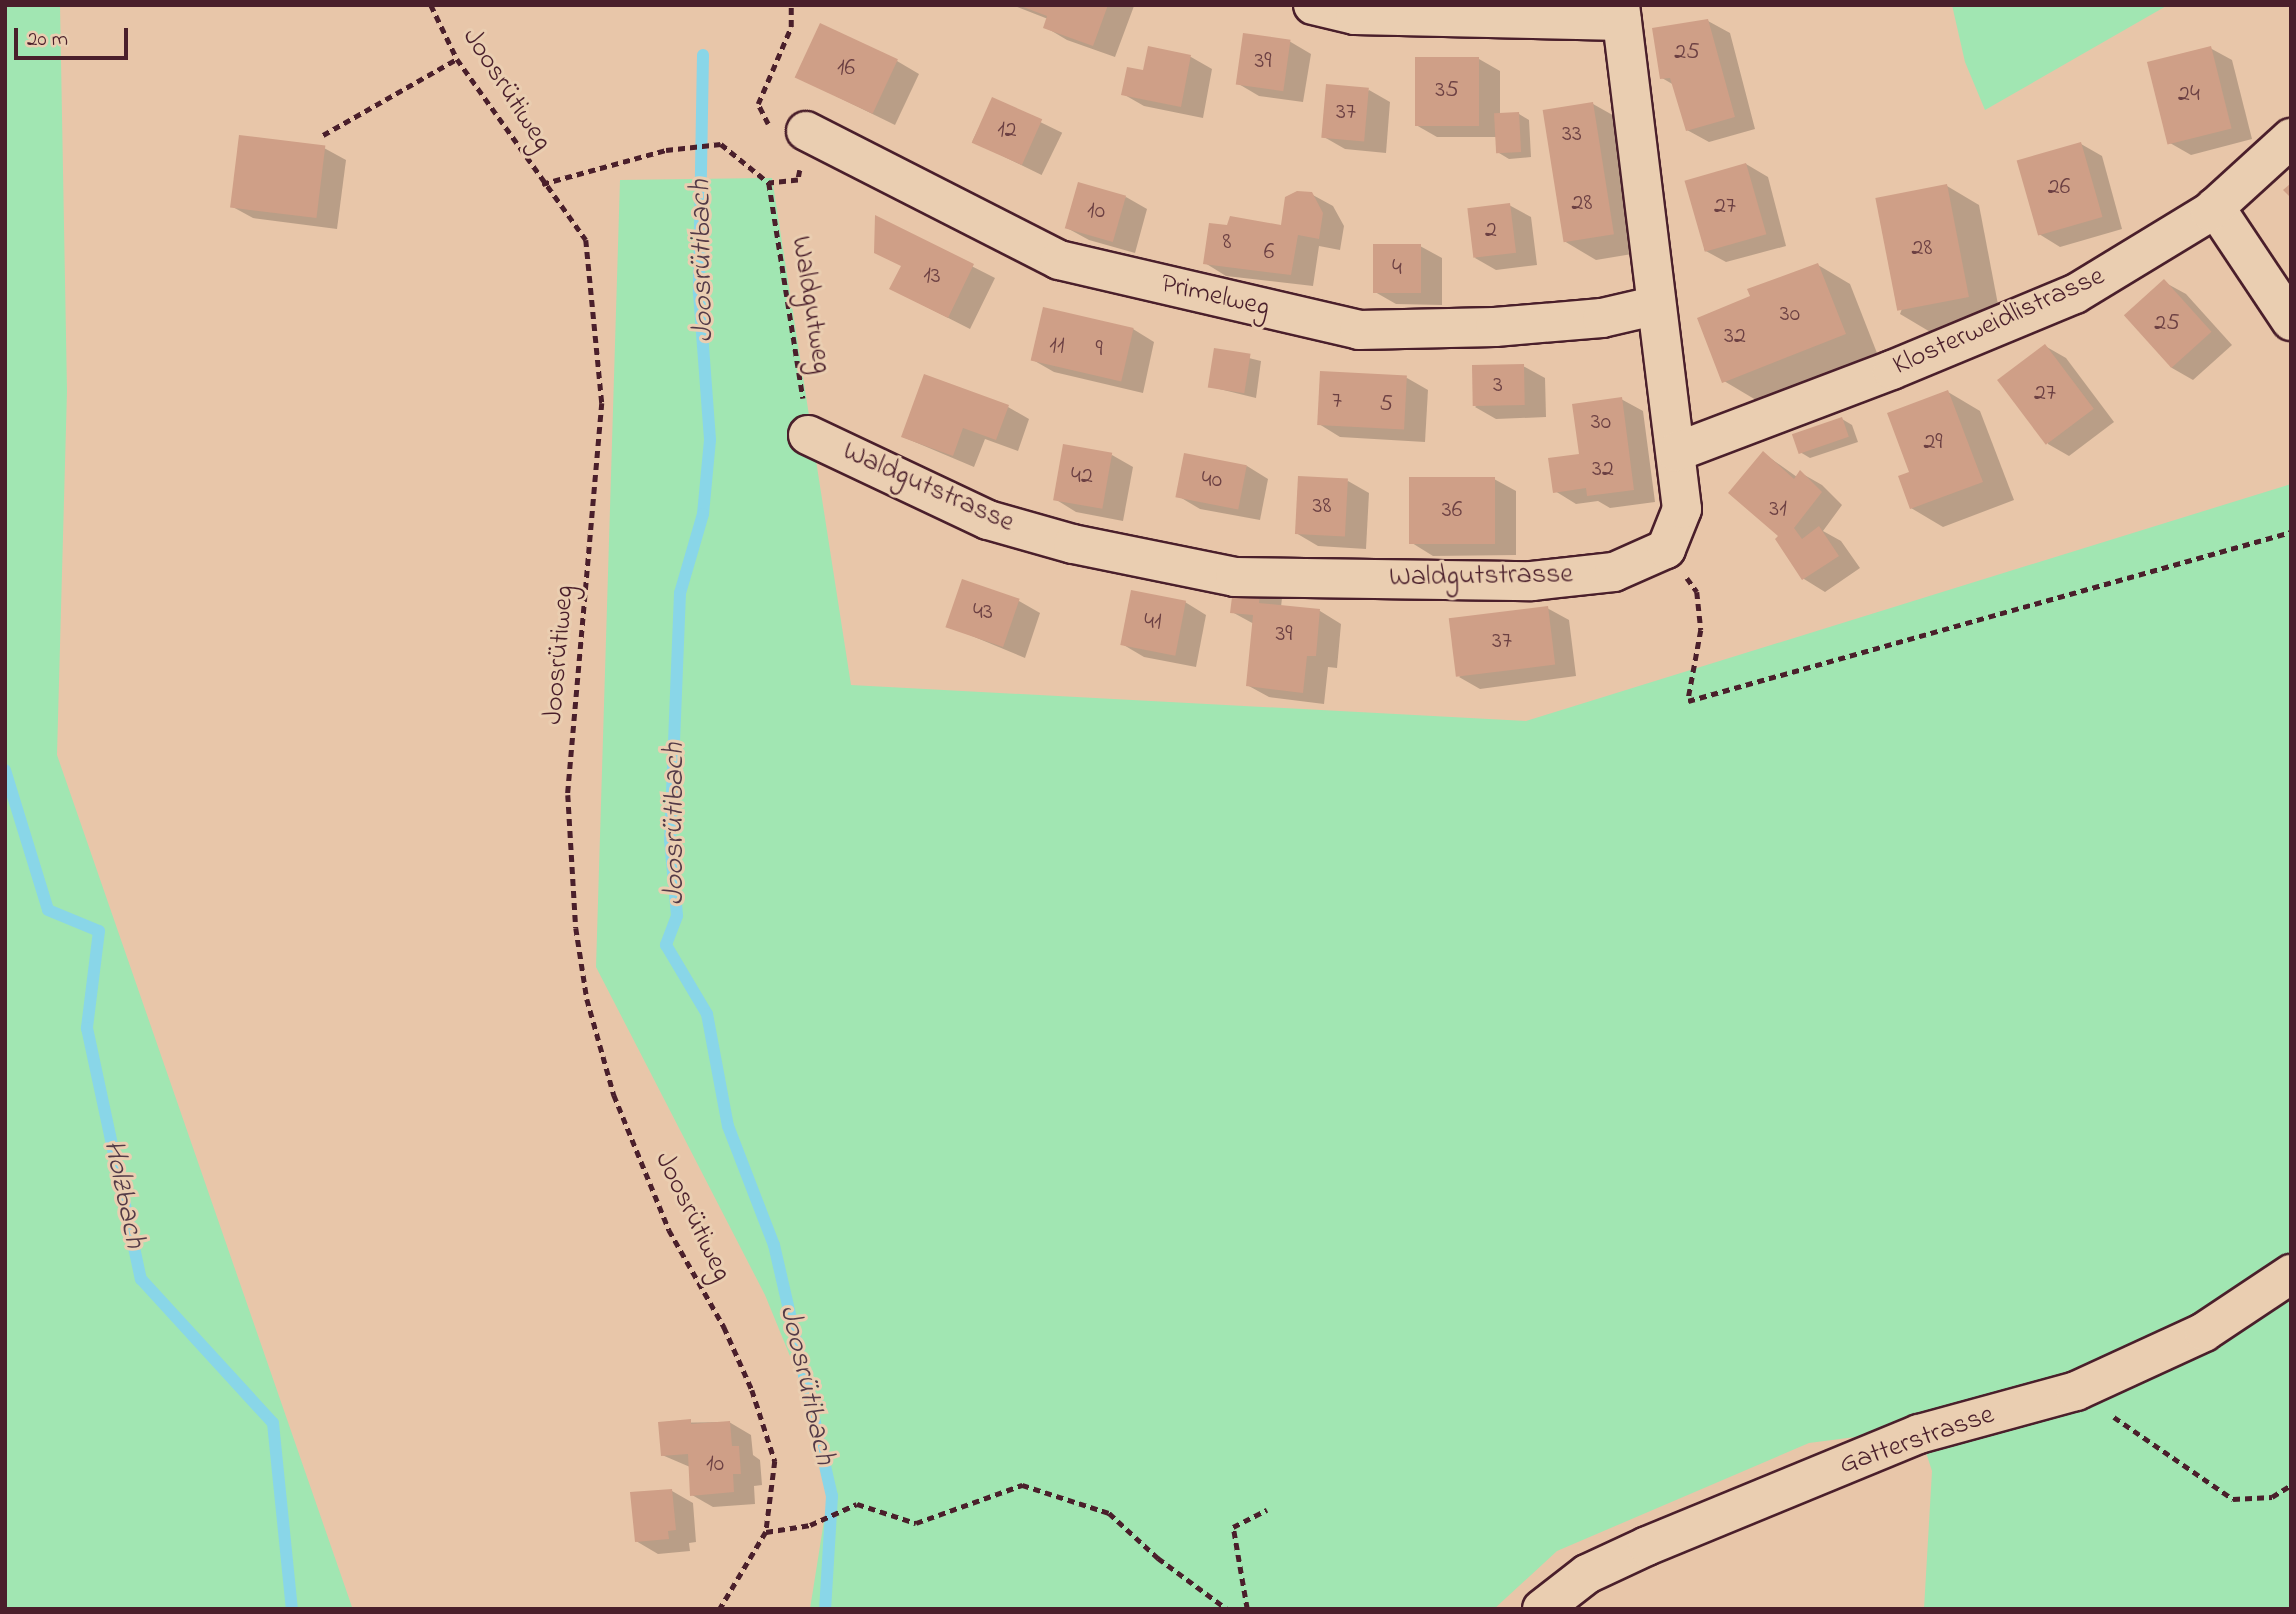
<!DOCTYPE html>
<meta charset="utf-8">
<style>
body{margin:0}
#map{position:relative;width:2296px;height:1614px;overflow:hidden;background:#e8c6a9;font-family:"Indie Flower",sans-serif}
div>[style]{position:absolute}
[style*='--x']{left:calc(var(--x)*1px);top:calc(var(--y)*1px);width:calc(var(--w)*1px);rotate:calc(var(--a)*1deg)}
.green>*{inset:0;background:#a1e6b2}
.shadow>*{inset:0;background:#0003;transform-origin:0 0}
.stream>*{height:12px;margin:-6px;padding:0 6px;transform-origin:6px;border-radius:6px;background:#89d6e8}
.building>*{inset:0;background:#cf9f87;transform-origin:0 0}
.path>*{height:4.5px;margin-top:-2.25px;transform-origin:0;background:repeating-linear-gradient(90deg,#4a1f2b 0 7px,transparent 0 12px)}
.roads{filter:drop-shadow(2px 0 #4a1f2b) drop-shadow(-2px 0 #4a1f2b) drop-shadow(0 2px #4a1f2b) drop-shadow(0 -2px #4a1f2b)}
.minor>*{height:38px;margin:-19px;padding:0 19px;transform-origin:19px;border-radius:19px;background:#eaceb1}
span{translate:-50% -50%;white-space:nowrap;text-align:center;line-height:1.15;-webkit-text-stroke:6px #eaceb1;paint-order:stroke}
.number-label{font-size:24px;color:#6b3f42}
.number-label span{-webkit-text-stroke-width:0}
.street-label{font-size:28px;color:#4a1f2b}
.water-label{font-size:30px;color:#533a47;font-style:italic}
.frame{position:absolute;inset:0;border:7px solid #4a1f2b;pointer-events:none}
.scale{position:absolute;left:14px;top:28px;width:114px;height:32px;box-sizing:border-box;border:4px solid #4a1f2b;border-top:0;padding-left:9px;font-size:21px;line-height:24px;white-space:nowrap;color:#4a1f2b;-webkit-text-stroke:5px #eaceb1;paint-order:stroke}
</style>
<div id="map">
<div class="green">
<div style="clip-path:polygon(5px 5px,60px 5px,67px 391px,57px 755px,352px 1607px,359px 1609px,5px 1609px)"></div>
<div style="clip-path:polygon(1952px 5px,2168px 5px,1985px 110px,1965px 62px)"></div>
<div style="clip-path:polygon(772px 178px,851px 685px,1526px 721px,2291px 484px,2291px 1265px,2194px 1330px,1917px 1429px,1809px 1443px,1557px 1551px,1494px 1609px,810px 1609px,826px 1508px,826px 1444px,765px 1295px,596px 967px,620px 180px)"></div>
<div style="clip-path:polygon(2291px 1289px,2291px 1609px,1924px 1609px,1932px 1471px,1921px 1437px)"></div>
</div>
<div class="shadow">
<div style="clip-path:polygon(1012px 5px,1133px 5px,1134px 6px,1115px 57px,1067px 40px,1045px 27px,1048px 19px)"></div>
<div style="clip-path:polygon(1708px 21px,1730px 33px,1755px 129px,1709px 142px,1687px 130px,1674px 85px,1662px 78px)"></div>
<div style="clip-path:polygon(1289px 41px,1311px 54px,1303px 102px,1259px 96px,1237px 83px)"></div>
<div style="clip-path:polygon(1149px 48px,1191px 57px,1212px 69px,1203px 118px,1144px 106px,1123px 94px,1144px 72px)"></div>
<div style="clip-path:polygon(2210px 48px,2232px 60px,2252px 139px,2191px 155px,2170px 143px)"></div>
<div style="clip-path:polygon(1479px 59px,1500px 71px,1500px 115px,1519px 114px,1529px 120px,1531px 157px,1509px 159px,1499px 153px,1498px 137px,1437px 137px,1416px 125px)"></div>
<div style="clip-path:polygon(897px 61px,919px 74px,895px 125px,797px 77px)"></div>
<div style="clip-path:polygon(1369px 90px,1390px 102px,1386px 153px,1345px 149px,1324px 137px)"></div>
<div style="left:993px;top:99px;width:77px;height:47px;rotate:26deg"></div>
<div style="clip-path:polygon(1593px 104px,1625px 122px,1644px 252px,1596px 260px,1564px 241px)"></div>
<div style="clip-path:polygon(2081px 144px,2102px 156px,2122px 229px,2060px 247px,2039px 234px)"></div>
<div style="clip-path:polygon(324px 148px,346px 160px,337px 229px,253px 218px,231px 206px)"></div>
<div style="clip-path:polygon(1746px 164px,1768px 177px,1786px 246px,1726px 262px,1704px 250px)"></div>
<div style="clip-path:polygon(1947px 186px,1979px 205px,2000px 315px,1932px 333px,1900px 314px)"></div>
<div style="clip-path:polygon(1311px 194px,1333px 206px,1344px 226px,1340px 250px,1319px 246px,1313px 286px,1226px 276px,1205px 263px,1283px 227px)"></div>
<div style="clip-path:polygon(1126px 197px,1147px 209px,1135px 253px,1089px 240px,1067px 228px)"></div>
<div style="clip-path:polygon(1509px 205px,1531px 217px,1537px 265px,1496px 270px,1475px 258px)"></div>
<div style="clip-path:polygon(877px 218px,995px 278px,970px 329px,913px 300px,902px 266px)"></div>
<div style="clip-path:polygon(1420px 246px,1442px 258px,1442px 305px,1396px 304px,1375px 292px)"></div>
<div style="clip-path:polygon(1818px 265px,1850px 284px,1877px 353px,1756px 400px,1724px 381px)"></div>
<div style="clip-path:polygon(2164px 282px,2186px 294px,2232px 345px,2193px 380px,2172px 368px)"></div>
<div style="clip-path:polygon(1133px 329px,1154px 342px,1143px 393px,1054px 372px,1033px 360px)"></div>
<div style="clip-path:polygon(2045px 346px,2066px 358px,2114px 422px,2069px 456px,2048px 444px)"></div>
<div style="clip-path:polygon(1216px 350px,1261px 361px,1256px 398px,1211px 387px)"></div>
<div style="clip-path:polygon(1523px 366px,1545px 378px,1546px 417px,1496px 419px,1475px 407px)"></div>
<div style="clip-path:polygon(1407px 378px,1428px 390px,1425px 442px,1340px 437px,1319px 424px)"></div>
<div style="clip-path:polygon(1948px 392px,1980px 411px,2014px 500px,1943px 527px,1911px 508px,1912px 473px)"></div>
<div style="clip-path:polygon(1621px 399px,1643px 411px,1655px 502px,1610px 508px,1598px 501px,1576px 504px,1555px 491px)"></div>
<div style="clip-path:polygon(1008px 407px,1029px 419px,1018px 451px,985px 439px,974px 467px,903px 437px)"></div>
<div style="clip-path:polygon(1842px 419px,1852px 425px,1858px 442px,1810px 458px,1800px 452px)"></div>
<div style="clip-path:polygon(1763px 453px,1797px 477px,1801px 473px,1822px 485px,1842px 505px,1823px 531px,1841px 541px,1860px 568px,1825px 592px,1804px 579px,1777px 539px,1781px 536px)"></div>
<div style="clip-path:polygon(1112px 455px,1133px 467px,1123px 521px,1076px 512px,1055px 499px)"></div>
<div style="clip-path:polygon(1247px 466px,1268px 479px,1260px 520px,1200px 509px,1178px 496px)"></div>
<div style="clip-path:polygon(1494px 479px,1516px 491px,1516px 555px,1433px 556px,1412px 543px)"></div>
<div style="clip-path:polygon(1348px 481px,1369px 493px,1366px 549px,1318px 546px,1296px 533px)"></div>
<div style="clip-path:polygon(1261px 586px,1282px 598px,1281px 607px,1320px 611px,1341px 624px,1337px 668px,1328px 667px,1324px 704px,1269px 697px,1247px 685px,1254px 624px,1232px 612px)"></div>
<div style="clip-path:polygon(1019px 601px,1040px 613px,1025px 658px,948px 626px)"></div>
<div style="clip-path:polygon(1185px 602px,1206px 615px,1196px 667px,1144px 657px,1122px 644px)"></div>
<div style="clip-path:polygon(1547px 608px,1569px 620px,1576px 676px,1480px 689px,1459px 677px)"></div>
<div style="clip-path:polygon(729px 1422px,751px 1435px,753px 1455px,760px 1460px,762px 1485px,754px 1486px,755px 1504px,713px 1507px,692px 1495px,690px 1467px,662px 1455px,660px 1423px)"></div>
<div style="clip-path:polygon(672px 1491px,693px 1503px,696px 1542px,689px 1543px,690px 1551px,658px 1554px,636px 1541px)"></div>
</div>
<div class="stream">
<div style="--x:703;--y:55;--w:238;--a:91"></div>
<div style="--x:699;--y:293;--w:147;--a:85.7"></div>
<div style="--x:710;--y:440;--w:74;--a:95.4"></div>
<div style="--x:703;--y:514;--w:82;--a:106.2"></div>
<div style="--x:680;--y:593;--w:247;--a:92.3"></div>
<div style="--x:670;--y:840;--w:76;--a:84.7"></div>
<div style="--x:677;--y:916;--w:31;--a:111"></div>
<div style="--x:666;--y:945;--w:80;--a:59.3"></div>
<div style="--x:707;--y:1014;--w:114;--a:79.4"></div>
<div style="--x:728;--y:1126;--w:128;--a:68.9"></div>
<div style="--x:774;--y:1245;--w:258;--a:77"></div>
<div style="--x:832;--y:1496;--w:113;--a:93.5"></div>
<div style="--x:5;--y:770;--w:146;--a:72.9"></div>
<div style="--x:48;--y:910;--w:55;--a:22.4"></div>
<div style="--x:99;--y:931;--w:98;--a:97.1"></div>
<div style="--x:87;--y:1028;--w:257;--a:77.9"></div>
<div style="--x:141;--y:1279;--w:195;--a:47.5"></div>
<div style="--x:273;--y:1423;--w:187;--a:84.2"></div>
</div>
<div class="building">
<div style="clip-path:polygon(1018px 5px,1108px 5px,1093px 46px,1043px 28px,1047px 16px)"></div>
<div style="clip-path:polygon(1708px 19px,1735px 117px,1686px 131px,1670px 78px,1660px 79px,1652px 28px)"></div>
<div style="left:820px;top:23px;width:86px;height:60px;rotate:25deg"></div>
<div style="left:1243px;top:33px;width:48px;height:52px;rotate:8deg"></div>
<div style="clip-path:polygon(1148px 46px,1191px 55px,1181px 107px,1121px 95px,1127px 67px,1143px 70px)"></div>
<div style="left:2211px;top:46px;width:85px;height:66px;rotate:76deg"></div>
<div style="left:1415px;top:57px;width:64px;height:69px"></div>
<div style="left:1326px;top:84px;width:43px;height:54px;rotate:5deg"></div>
<div style="left:992px;top:97px;width:55px;height:50px;rotate:24deg"></div>
<div style="left:1593px;top:102px;width:134px;height:51px;rotate:81deg"></div>
<div style="left:1519px;top:112px;width:40px;height:25px;rotate:87deg"></div>
<div style="left:239px;top:135px;width:87px;height:73px;rotate:7deg"></div>
<div style="left:2081px;top:142px;width:78px;height:67px;rotate:74deg"></div>
<div style="left:1746px;top:163px;width:74px;height:64px;rotate:74deg"></div>
<div style="left:1078px;top:182px;width:50px;height:48px;rotate:16deg"></div>
<div style="clip-path:polygon(2291px 183px,2291px 198px,2283px 190px)"></div>
<div style="left:1947px;top:184px;width:115px;height:73px;rotate:79deg"></div>
<div style="clip-path:polygon(1297px 191px,1312px 192px,1323px 213px,1319px 239px,1298px 235px,1291px 275px,1203px 264px,1209px 223px,1227px 225px,1230px 216px,1281px 225px,1285px 197px)"></div>
<div style="left:1510px;top:203px;width:50px;height:43px;rotate:83deg"></div>
<div style="clip-path:polygon(875px 215px,974px 264px,948px 318px,889px 289px,901px 266px,874px 253px)"></div>
<div style="left:1373px;top:244px;width:48px;height:49px"></div>
<div style="clip-path:polygon(1818px 263px,1846px 334px,1722px 383px,1697px 318px,1750px 296px,1747px 289px)"></div>
<div style="left:2164px;top:279px;width:71px;height:54px;rotate:48deg"></div>
<div style="left:1043px;top:307px;width:93px;height:55px;rotate:13deg"></div>
<div style="left:2045px;top:344px;width:81px;height:60px;rotate:53deg"></div>
<div style="left:1214px;top:348px;width:37px;height:40px;rotate:9deg"></div>
<div style="left:1524px;top:364px;width:41px;height:52px;rotate:89deg"></div>
<div style="left:1320px;top:371px;width:87px;height:54px;rotate:3deg"></div>
<div style="clip-path:polygon(924px 374px,1009px 405px,996px 440px,963px 428px,953px 456px,901px 437px)"></div>
<div style="clip-path:polygon(1948px 390px,1983px 482px,1910px 509px,1898px 476px,1909px 472px,1887px 413px)"></div>
<div style="clip-path:polygon(1622px 397px,1634px 490px,1587px 496px,1586px 488px,1553px 493px,1548px 458px,1579px 454px,1572px 404px)"></div>
<div style="left:1842px;top:417px;width:21px;height:53px;rotate:71deg"></div>
<div style="left:1063px;top:444px;width:50px;height:57px;rotate:10deg"></div>
<div style="clip-path:polygon(1763px 451px,1794px 479px,1800px 470px,1822px 492px,1794px 528px,1802px 539px,1819px 526px,1839px 556px,1802px 580px,1775px 539px,1778px 536px,1728px 493px)"></div>
<div style="left:1184px;top:453px;width:64px;height:45px;rotate:11deg"></div>
<div style="left:1298px;top:476px;width:50px;height:58px;rotate:3deg"></div>
<div style="left:1495px;top:477px;width:67px;height:86px;rotate:90deg"></div>
<div style="left:962px;top:579px;width:61px;height:51px;rotate:19deg"></div>
<div style="clip-path:polygon(1234px 581px,1261px 584px,1259px 603px,1320px 609px,1316px 656px,1307px 656px,1303px 693px,1246px 686px,1253px 615px,1230px 613px)"></div>
<div style="left:1131px;top:590px;width:56px;height:56px;rotate:11deg"></div>
<div style="left:1548px;top:606px;width:59px;height:100px;rotate:83deg"></div>
<div style="clip-path:polygon(691px 1419px,691px 1424px,730px 1421px,732px 1446px,739px 1446px,741px 1474px,733px 1474px,734px 1492px,690px 1496px,688px 1454px,661px 1456px,658px 1422px)"></div>
<div style="clip-path:polygon(672px 1489px,676px 1530px,668px 1531px,669px 1539px,635px 1542px,630px 1492px)"></div>
</div>
<div class="path">
<div style="--x:431;--y:5;--w:60;--a:64.3"></div>
<div style="--x:457;--y:59;--w:222;--a:54.5"></div>
<div style="--x:586;--y:240;--w:164;--a:84.4"></div>
<div style="--x:602;--y:403;--w:393;--a:95"></div>
<div style="--x:568;--y:795;--w:133;--a:86.6"></div>
<div style="--x:576;--y:928;--w:72;--a:81.2"></div>
<div style="--x:587;--y:999;--w:100;--a:74.3"></div>
<div style="--x:614;--y:1095;--w:146;--a:67.8"></div>
<div style="--x:669;--y:1230;--w:112;--a:60.4"></div>
<div style="--x:724;--y:1327;--w:69;--a:66"></div>
<div style="--x:752;--y:1390;--w:75;--a:72.1"></div>
<div style="--x:775;--y:1461;--w:72;--a:97.2"></div>
<div style="--x:766;--y:1532;--w:90;--a:120.9"></div>
<div style="--x:768;--y:124;--w:22;--a:-117"></div>
<div style="--x:758;--y:104;--w:84;--a:-66.8"></div>
<div style="--x:791;--y:27;--w:22;--a:-90"></div>
<div style="--x:323;--y:135;--w:154;--a:-29.6"></div>
<div style="--x:800;--y:170;--w:10;--a:101"></div>
<div style="--x:798;--y:180;--w:29;--a:174"></div>
<div style="--x:769;--y:183;--w:218;--a:81"></div>
<div style="--x:542;--y:184;--w:129;--a:-15.3"></div>
<div style="--x:666;--y:150;--w:55;--a:-6.2"></div>
<div style="--x:721;--y:144;--w:62;--a:39.1"></div>
<div style="--x:1687;--y:578;--w:17;--a:54"></div>
<div style="--x:1697;--y:592;--w:38;--a:84"></div>
<div style="--x:1701;--y:630;--w:72;--a:100.4"></div>
<div style="--x:1688;--y:701;--w:626;--a:-15.66"></div>
<div style="--x:2114;--y:1417;--w:145;--a:34.6"></div>
<div style="--x:2233;--y:1499;--w:39;--a:-3"></div>
<div style="--x:2272;--y:1497;--w:22;--a:-32"></div>
<div style="--x:766;--y:1532;--w:45;--a:-9"></div>
<div style="--x:810;--y:1525;--w:51;--a:-24.1"></div>
<div style="--x:857;--y:1504;--w:62;--a:17.9"></div>
<div style="--x:916;--y:1523;--w:113;--a:-19.7"></div>
<div style="--x:1022;--y:1485;--w:91;--a:17.8"></div>
<div style="--x:1109;--y:1513;--w:67;--a:42.6"></div>
<div style="--x:1158;--y:1558;--w:86;--a:36.5"></div>
<div style="--x:1247;--y:1609;--w:83;--a:-99.7"></div>
<div style="--x:1233;--y:1527;--w:38;--a:-27"></div>
</div>
<div class="roads">
<div class="minor">
<div style="--x:1313;--y:5;--w:43;--a:13.4"></div>
<div style="--x:1355;--y:15;--w:267;--a:1.3"></div>
<div style="--x:806;--y:131;--w:284;--a:27"></div>
<div style="--x:1059;--y:260;--w:308;--a:13.1"></div>
<div style="--x:1359;--y:330;--w:136;--a:-1.3"></div>
<div style="--x:1495;--y:327;--w:107;--a:-4.8"></div>
<div style="--x:1602;--y:318;--w:53;--a:-13"></div>
<div style="--x:2215;--y:207;--w:137;--a:56.3"></div>
<div style="--x:808;--y:435;--w:199;--a:25.3"></div>
<div style="--x:988;--y:520;--w:88;--a:15.8"></div>
<div style="--x:1073;--y:544;--w:165;--a:11.5"></div>
<div style="--x:1235;--y:577;--w:297;--a:0.8"></div>
<div style="--x:1532;--y:581;--w:82;--a:-6.3"></div>
<div style="--x:1614;--y:572;--w:57;--a:-23.9"></div>
<div style="--x:1666;--y:549;--w:43;--a:-68.2"></div>
<div style="--x:1682;--y:509;--w:508;--a:-97.01"></div>
<div style="--x:1676;--y:452;--w:231;--a:-20.8"></div>
<div style="--x:1892;--y:370;--w:198;--a:-22.6"></div>
<div style="--x:2075;--y:294;--w:158;--a:-31.3"></div>
<div style="--x:2210;--y:212;--w:110;--a:-42.4"></div>
<div style="--x:1542;--y:1609;--w:57;--a:-37.9"></div>
<div style="--x:1587;--y:1574;--w:66;--a:-25"></div>
<div style="--x:1647;--y:1546;--w:294;--a:-22.4"></div>
<div style="--x:1919;--y:1434;--w:163;--a:-15.3"></div>
<div style="--x:2076;--y:1391;--w:141;--a:-24.7"></div>
<div style="--x:2204;--y:1332;--w:105;--a:-33.7"></div>
</div>
</div>
<div class="number-label">
<span style="left:1687px;top:53px">25</span>
<span style="left:1263px;top:62px">39</span>
<span style="left:846px;top:69px">16</span>
<span style="left:1447px;top:91px">35</span>
<span style="left:2189px;top:95px">24</span>
<span style="left:1346px;top:113px">37</span>
<span style="left:1007px;top:131px">12</span>
<span style="left:1572px;top:135px">33</span>
<span style="left:2059px;top:188px">26</span>
<span style="left:1582px;top:204px">28</span>
<span style="left:1725px;top:207px">27</span>
<span style="left:1096px;top:212px">10</span>
<span style="left:1491px;top:231px">2</span>
<span style="left:1227px;top:243px">8</span>
<span style="left:1922px;top:249px">28</span>
<span style="left:1269px;top:253px">6</span>
<span style="left:1397px;top:269px">4</span>
<span style="left:932px;top:277px">13</span>
<span style="left:1790px;top:315px">30</span>
<span style="left:2167px;top:324px">25</span>
<span style="left:1735px;top:337px">32</span>
<span style="left:1057px;top:347px">11</span>
<span style="left:1099px;top:350px">9</span>
<span style="left:1498px;top:386px">3</span>
<span style="left:2045px;top:394px">27</span>
<span style="left:1337px;top:402px">7</span>
<span style="left:1386px;top:405px">5</span>
<span style="left:1601px;top:423px">30</span>
<span style="left:1933px;top:443px">29</span>
<span style="left:1603px;top:470px">32</span>
<span style="left:1082px;top:477px">42</span>
<span style="left:1212px;top:481px">40</span>
<span style="left:1322px;top:507px">38</span>
<span style="left:1778px;top:510px">31</span>
<span style="left:1452px;top:511px">36</span>
<span style="left:983px;top:613px">43</span>
<span style="left:1153px;top:623px">41</span>
<span style="left:1284px;top:635px">39</span>
<span style="left:1502px;top:642px">37</span>
<span style="left:715px;top:1465px">10</span>
</div>
<div class="street-label">
<span style="left:506px;top:90px;rotate:57deg">Joosrütiweg</span>
<span style="left:1215px;top:297px;rotate:13deg">Primelweg</span>
<span style="left:810px;top:305px;rotate:81deg">Waldgutweg</span>
<span style="left:1999px;top:322px;rotate:-24deg">Klosterweidlistrasse</span>
<span style="left:928px;top:488px;rotate:24deg">Waldgutstrasse</span>
<span style="left:1481px;top:577px;rotate:-1deg">Waldgutstrasse</span>
<span style="left:560px;top:655px;rotate:-85deg">Joosrütiweg</span>
<span style="left:692px;top:1217px;rotate:64deg">Joosrütiweg</span>
<span style="left:1917px;top:1441px;rotate:-19deg">Gatterstrasse</span>
</div>
<div class="water-label">
<span style="left:703px;top:261px;rotate:-91deg">Joosrütibach</span>
<span style="left:675px;top:824px;rotate:-90deg">Joosrütibach</span>
<span style="left:123px;top:1194px;rotate:78deg">Holzbach</span>
<span style="left:806px;top:1385px;rotate:77deg">Joosrütibach</span>
</div>
<div class="frame"></div>
<div class="scale">20 m</div>
</div>
